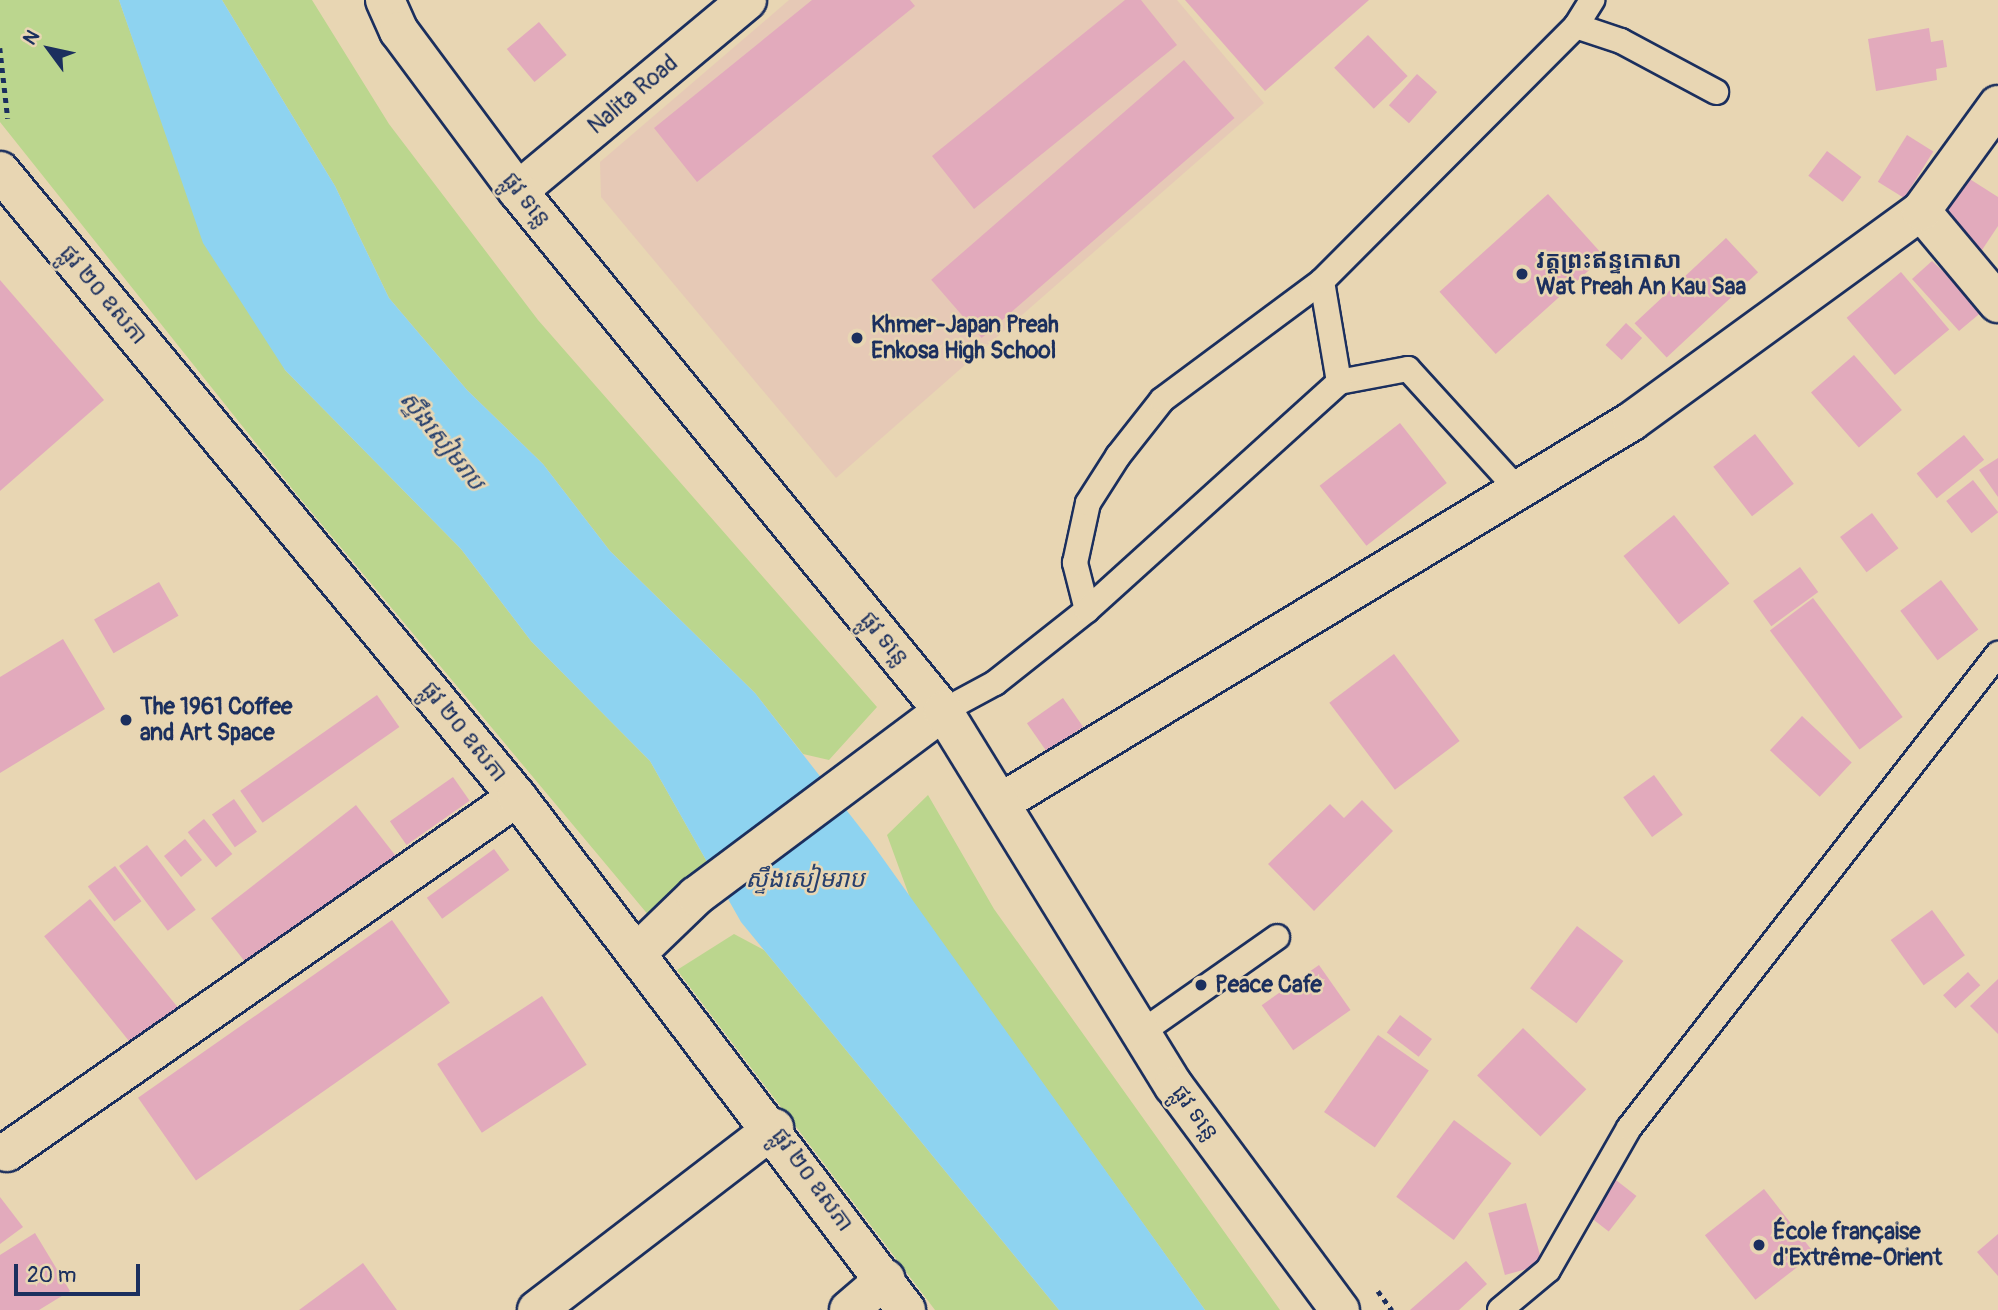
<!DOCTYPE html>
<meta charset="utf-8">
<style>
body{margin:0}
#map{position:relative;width:1998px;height:1310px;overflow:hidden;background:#e8d6b3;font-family:Pangolin,"Noto Sans Khmer",sans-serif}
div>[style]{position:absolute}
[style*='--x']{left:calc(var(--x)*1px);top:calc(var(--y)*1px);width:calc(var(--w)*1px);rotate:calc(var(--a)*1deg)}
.built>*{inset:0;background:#e6c9b6}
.green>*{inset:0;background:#bbd68e}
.water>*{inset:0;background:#8ed3f0}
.building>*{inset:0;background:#e2aabc;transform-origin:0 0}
.path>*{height:4.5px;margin-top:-2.25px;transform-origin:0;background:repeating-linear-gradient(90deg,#1b2f5e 0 5px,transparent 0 10px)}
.roads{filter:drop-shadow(2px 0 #1b2f5e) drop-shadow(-2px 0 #1b2f5e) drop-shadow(0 2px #1b2f5e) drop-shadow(0 -2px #1b2f5e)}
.lane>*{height:24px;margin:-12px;padding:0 12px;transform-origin:12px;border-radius:12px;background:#e8d6b3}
.street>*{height:38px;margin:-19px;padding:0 19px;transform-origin:19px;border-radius:19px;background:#e8d6b3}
.secondary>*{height:38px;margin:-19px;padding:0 19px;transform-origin:19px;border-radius:19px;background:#e8d6b3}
.dots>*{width:19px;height:19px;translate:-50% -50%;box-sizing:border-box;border:4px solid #e8d6b3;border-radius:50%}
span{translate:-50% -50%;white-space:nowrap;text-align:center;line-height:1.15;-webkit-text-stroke:5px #e8d6b3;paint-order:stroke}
.street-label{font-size:23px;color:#1b2f5e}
.poi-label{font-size:23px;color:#1b2f5e;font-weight:700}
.left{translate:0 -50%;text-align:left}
.water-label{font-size:24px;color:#263f6d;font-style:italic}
.north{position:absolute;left:14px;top:14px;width:70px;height:70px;-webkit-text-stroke:5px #e8d6b3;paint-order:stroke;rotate:303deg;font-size:19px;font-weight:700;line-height:28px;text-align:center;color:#1b2f5e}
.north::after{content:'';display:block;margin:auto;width:24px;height:32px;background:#1b2f5e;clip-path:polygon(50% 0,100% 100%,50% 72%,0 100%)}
.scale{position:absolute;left:14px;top:1264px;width:126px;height:32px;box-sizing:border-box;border:4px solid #1b2f5e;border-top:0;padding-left:9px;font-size:21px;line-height:24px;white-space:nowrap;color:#1b2f5e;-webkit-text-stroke:5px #e8d6b3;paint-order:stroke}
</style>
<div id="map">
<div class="built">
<div style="clip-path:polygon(789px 0,1177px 0,1264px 103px,836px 478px,601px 197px,600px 162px)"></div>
</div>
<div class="green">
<div style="clip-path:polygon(0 0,119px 0,154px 99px,285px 370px,461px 549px,531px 641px,650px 761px,706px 860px,705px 879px,650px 917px,298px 496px,0 122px)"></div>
<div style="clip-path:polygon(222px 0,312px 0,389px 124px,538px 320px,877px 707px,829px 760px,803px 754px,755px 693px,610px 551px,543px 464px,467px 390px,389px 298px,335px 186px)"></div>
<div style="clip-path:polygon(928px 795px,994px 909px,1280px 1310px,1205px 1310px,910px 898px,887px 835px)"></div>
<div style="clip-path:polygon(734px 934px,764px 950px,1059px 1310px,935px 1310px,677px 970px)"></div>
</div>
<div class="water">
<div style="clip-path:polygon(119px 0,222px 0,335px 186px,389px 298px,467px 390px,543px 464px,610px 551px,755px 693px,869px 839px,1205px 1310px,1059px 1310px,741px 922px,650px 761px,531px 641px,461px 549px,285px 370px,203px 243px)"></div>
</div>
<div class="building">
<div style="clip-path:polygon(812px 0,910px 0,915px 6px,697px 182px,654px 128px)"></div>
<div style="clip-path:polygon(1125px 0,1141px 0,1177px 45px,974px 209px,932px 156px)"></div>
<div style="clip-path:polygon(1185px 0,1369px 0,1265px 91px)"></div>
<div style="left:539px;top:22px;width:43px;height:42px;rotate:50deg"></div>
<div style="clip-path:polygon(1929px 28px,1931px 42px,1943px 40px,1947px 67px,1936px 69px,1937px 80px,1876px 91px,1868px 39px)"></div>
<div style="left:1368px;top:35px;width:57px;height:47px;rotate:46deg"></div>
<div style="left:1184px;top:60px;width:77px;height:335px;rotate:49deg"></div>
<div style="left:1417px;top:74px;width:27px;height:42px;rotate:42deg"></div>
<div style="left:1907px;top:135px;width:31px;height:55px;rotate:32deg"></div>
<div style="left:1827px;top:151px;width:43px;height:31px;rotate:37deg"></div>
<div style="clip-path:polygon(1965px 176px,1998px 197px,1998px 226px,1982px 250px,1937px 220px)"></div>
<div style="left:1548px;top:194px;width:84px;height:146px;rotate:48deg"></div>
<div style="left:1726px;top:238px;width:47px;height:125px;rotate:47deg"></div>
<div style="clip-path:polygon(1932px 261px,1984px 310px,1959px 331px,1912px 279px)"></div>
<div style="left:1901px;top:272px;width:75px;height:71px;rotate:50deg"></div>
<div style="clip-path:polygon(0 280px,104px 400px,0 491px)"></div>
<div style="left:1626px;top:323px;width:22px;height:30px;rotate:43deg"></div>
<div style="left:1854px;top:355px;width:73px;height:57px;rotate:49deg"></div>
<div style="left:1400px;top:423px;width:76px;height:102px;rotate:52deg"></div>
<div style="left:1755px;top:434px;width:63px;height:53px;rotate:52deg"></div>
<div style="left:1964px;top:435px;width:32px;height:61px;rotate:51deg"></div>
<div style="clip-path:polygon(1998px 458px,1998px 497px,1979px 470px)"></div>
<div style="left:1973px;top:480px;width:41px;height:34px;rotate:52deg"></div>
<div style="left:1872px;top:513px;width:44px;height:40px;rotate:53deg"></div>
<div style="left:1674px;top:515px;width:88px;height:65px;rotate:51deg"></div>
<div style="left:1800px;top:567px;width:31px;height:58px;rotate:54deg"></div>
<div style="left:1941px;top:580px;width:62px;height:51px;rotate:53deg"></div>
<div style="left:159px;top:582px;width:39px;height:75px;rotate:60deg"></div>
<div style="left:1813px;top:598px;width:149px;height:54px;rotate:53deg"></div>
<div style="clip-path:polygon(63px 639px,105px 709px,0 773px,0 677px)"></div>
<div style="left:1394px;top:654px;width:109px;height:81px;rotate:53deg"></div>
<div style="left:377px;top:695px;width:39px;height:167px;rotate:55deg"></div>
<div style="left:1063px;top:698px;width:35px;height:44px;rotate:55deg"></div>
<div style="left:1802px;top:716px;width:68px;height:47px;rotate:43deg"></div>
<div style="left:1654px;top:775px;width:49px;height:38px;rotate:54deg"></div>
<div style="left:453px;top:777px;width:29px;height:77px;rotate:55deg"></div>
<div style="left:234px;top:799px;width:40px;height:27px;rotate:55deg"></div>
<div style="clip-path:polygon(1362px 800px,1393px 831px,1314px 911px,1268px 864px,1330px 804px,1344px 818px)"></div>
<div style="left:356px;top:805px;width:71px;height:184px;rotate:52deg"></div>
<div style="left:204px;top:819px;width:45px;height:21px;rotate:51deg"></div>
<div style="left:185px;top:839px;width:27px;height:27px;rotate:51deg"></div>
<div style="left:147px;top:845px;width:81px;height:35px;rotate:53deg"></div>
<div style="left:494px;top:849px;width:26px;height:83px;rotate:54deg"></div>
<div style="left:115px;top:866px;width:44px;height:34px;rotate:53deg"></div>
<div style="left:90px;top:899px;width:139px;height:59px;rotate:51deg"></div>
<div style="left:1932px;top:910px;width:56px;height:51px;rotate:54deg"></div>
<div style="left:392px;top:920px;width:101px;height:310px;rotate:55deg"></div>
<div style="left:1577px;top:926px;width:58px;height:78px;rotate:37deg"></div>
<div style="left:1319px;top:965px;width:55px;height:70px;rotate:55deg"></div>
<div style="left:1968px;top:972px;width:18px;height:34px;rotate:47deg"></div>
<div style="clip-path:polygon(1998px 979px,1998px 1034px,1970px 1006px)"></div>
<div style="left:542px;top:996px;width:82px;height:125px;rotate:57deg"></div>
<div style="left:1400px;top:1015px;width:40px;height:22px;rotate:37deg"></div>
<div style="left:1523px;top:1028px;width:88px;height:66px;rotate:44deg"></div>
<div style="left:1378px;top:1035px;width:62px;height:94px;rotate:35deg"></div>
<div style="left:1454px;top:1120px;width:72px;height:96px;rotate:37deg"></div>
<div style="left:1612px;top:1177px;width:31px;height:45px;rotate:38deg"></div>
<div style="left:1764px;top:1189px;width:82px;height:75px;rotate:52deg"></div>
<div style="clip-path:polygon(0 1197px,23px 1227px,0 1244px)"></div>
<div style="left:1526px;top:1203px;width:64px;height:39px;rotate:75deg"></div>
<div style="clip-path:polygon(35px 1233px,70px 1291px,39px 1310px,0 1310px,0 1255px)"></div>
<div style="clip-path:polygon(1998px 1234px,1998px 1276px,1977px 1252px)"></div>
<div style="clip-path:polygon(1466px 1261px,1487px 1284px,1459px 1310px,1410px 1310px)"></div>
<div style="clip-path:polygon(363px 1263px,397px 1310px,299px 1310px)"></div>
</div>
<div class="path">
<div style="--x:0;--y:48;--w:71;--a:83.6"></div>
<div style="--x:1378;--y:1291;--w:24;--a:54"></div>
</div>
<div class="roads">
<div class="lane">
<div style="--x:1576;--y:26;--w:47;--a:18.4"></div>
<div style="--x:1621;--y:41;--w:108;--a:28.2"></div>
<div style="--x:1339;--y:382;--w:70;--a:-10.7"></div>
<div style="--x:1408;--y:369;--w:165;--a:47.7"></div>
<div style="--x:1087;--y:610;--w:49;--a:-104.3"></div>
<div style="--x:1075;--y:563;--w:61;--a:-77.8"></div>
<div style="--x:1088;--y:503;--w:56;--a:-57.4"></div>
<div style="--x:1118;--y:456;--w:71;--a:-51.8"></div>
<div style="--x:1162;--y:400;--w:199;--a:-36.6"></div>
<div style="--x:943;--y:711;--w:59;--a:-28.3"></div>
<div style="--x:995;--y:683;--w:117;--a:-38.4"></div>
<div style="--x:1087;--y:610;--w:340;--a:-42.1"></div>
<div style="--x:1339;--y:382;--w:102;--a:-99.6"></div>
<div style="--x:1322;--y:281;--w:360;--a:-45.1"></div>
<div style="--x:1576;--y:26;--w:31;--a:-58"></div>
<div style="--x:1142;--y:1032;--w:165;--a:-35.1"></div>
<div style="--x:1500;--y:1310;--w:62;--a:-39.8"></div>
<div style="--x:1548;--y:1270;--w:163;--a:-60.3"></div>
<div style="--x:1629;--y:1128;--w:601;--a:-52.1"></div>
</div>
<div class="street">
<div style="--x:518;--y:191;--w:298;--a:-39.8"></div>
<div style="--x:1921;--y:211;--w:120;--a:50.1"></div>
<div style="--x:1002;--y:802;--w:736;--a:-31.16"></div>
<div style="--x:1632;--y:421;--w:357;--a:-36"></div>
<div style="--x:1921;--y:211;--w:131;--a:-54"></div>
<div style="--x:638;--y:952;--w:81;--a:-44"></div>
<div style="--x:696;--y:896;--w:309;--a:-36.8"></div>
<div style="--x:7;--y:1152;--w:621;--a:-34.84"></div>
<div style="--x:537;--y:1310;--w:299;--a:-37.5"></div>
<div style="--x:849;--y:1310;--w:48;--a:-40.7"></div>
</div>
<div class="secondary">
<div style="--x:385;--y:0;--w:34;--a:66"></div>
<div style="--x:399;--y:31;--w:199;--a:53.4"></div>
<div style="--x:518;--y:191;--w:672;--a:50.74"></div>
<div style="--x:943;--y:711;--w:440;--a:58.4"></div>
<div style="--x:1174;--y:1086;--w:279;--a:53.5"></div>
<div style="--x:0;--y:171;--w:812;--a:50.45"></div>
<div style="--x:517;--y:797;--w:644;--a:52.83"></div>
</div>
</div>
<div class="dots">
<div style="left:1522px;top:274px;background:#1b2f5e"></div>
<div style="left:857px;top:338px;background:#1b2f5e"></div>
<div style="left:126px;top:720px;background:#1b2f5e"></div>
<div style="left:1201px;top:985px;background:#1b2f5e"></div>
<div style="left:1759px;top:1245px;background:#1b2f5e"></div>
</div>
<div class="street-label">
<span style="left:633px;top:95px;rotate:-40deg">Nalita Road</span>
<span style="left:526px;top:200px;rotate:52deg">ផ្លូវ ទន្លេ</span>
<span style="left:103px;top:295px;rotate:50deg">ផ្លូវ ២០ ឧសភា</span>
<span style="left:884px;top:639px;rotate:51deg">ផ្លូវ ទន្លេ</span>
<span style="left:464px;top:732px;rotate:51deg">ផ្លូវ ២០ ឧសភា</span>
<span style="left:1195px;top:1113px;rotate:54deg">ផ្លូវ ទន្លេ</span>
<span style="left:812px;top:1180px;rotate:54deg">ផ្លូវ ២០ ឧសភា</span>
</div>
<div class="poi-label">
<span class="left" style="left:1536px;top:274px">វត្តព្រះឥន្ទកោសា<br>Wat Preah An Kau Saa</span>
<span class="left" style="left:871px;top:338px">Khmer-Japan Preah<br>Enkosa High School</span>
<span class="left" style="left:140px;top:720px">The 1961 Coffee<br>and Art Space</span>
<span class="left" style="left:1215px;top:985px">Peace Cafe</span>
<span class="left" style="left:1773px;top:1245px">École française<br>d'Extrême-Orient</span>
</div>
<div class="water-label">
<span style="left:442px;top:441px;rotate:51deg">ស្ទឹងសៀមរាប</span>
<span style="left:805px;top:880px">ស្ទឹងសៀមរាប</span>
</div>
<div class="north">N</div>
<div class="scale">20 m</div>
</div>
